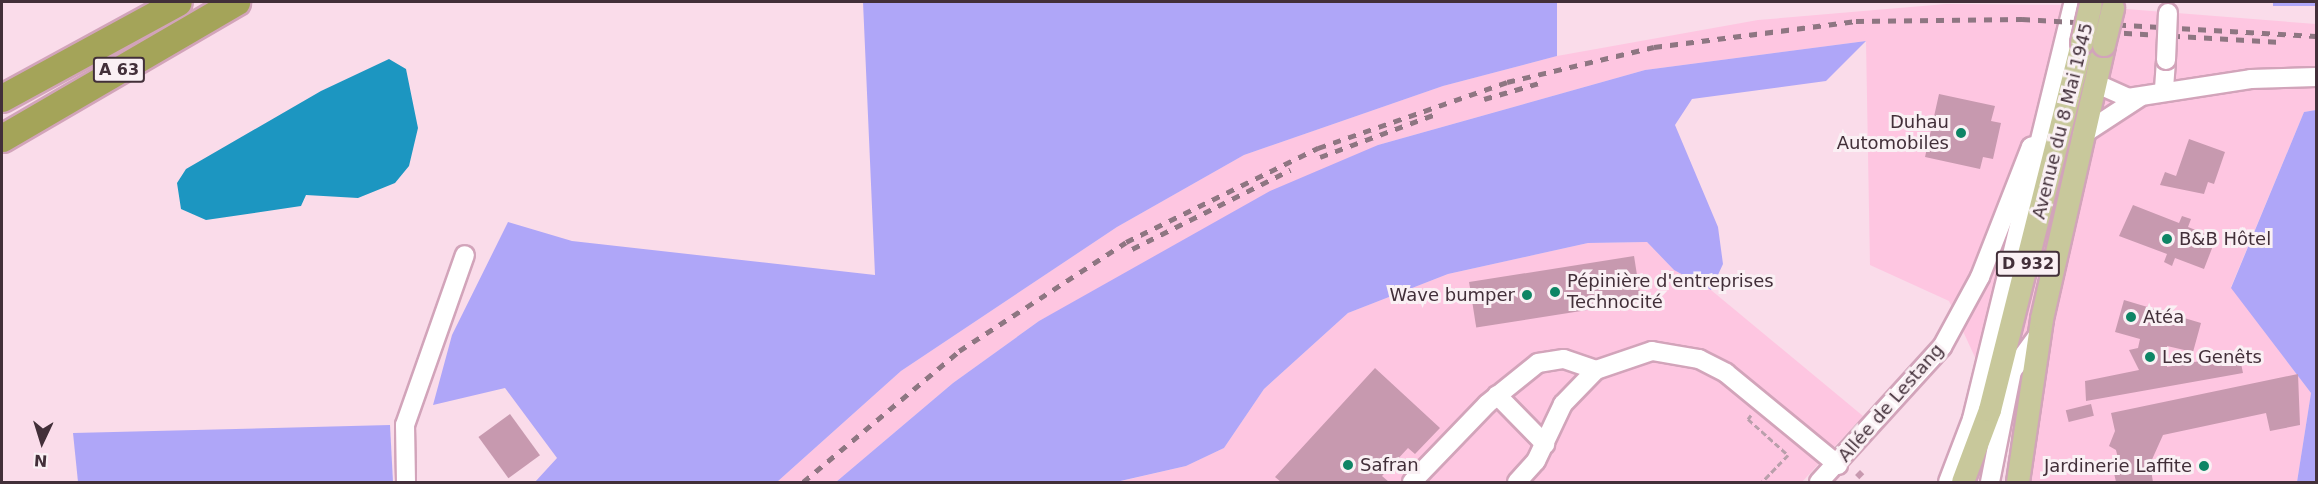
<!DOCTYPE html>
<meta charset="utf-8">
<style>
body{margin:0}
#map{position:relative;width:2318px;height:484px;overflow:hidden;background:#fadcea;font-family:"DejaVu Sans",sans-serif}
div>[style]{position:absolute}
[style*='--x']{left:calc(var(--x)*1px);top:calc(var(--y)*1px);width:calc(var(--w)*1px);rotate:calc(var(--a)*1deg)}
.built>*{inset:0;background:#fec6e1}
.forest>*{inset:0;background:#afa6f8;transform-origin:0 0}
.water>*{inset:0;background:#1c96c1}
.building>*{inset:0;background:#c799af;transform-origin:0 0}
.path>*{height:3px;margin-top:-1.5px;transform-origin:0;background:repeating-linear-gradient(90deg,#b99fab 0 6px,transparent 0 9px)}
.roads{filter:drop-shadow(2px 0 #d2a4ba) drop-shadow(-2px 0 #d2a4ba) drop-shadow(0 2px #d2a4ba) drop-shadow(0 -2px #d2a4ba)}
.minor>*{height:18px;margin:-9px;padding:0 9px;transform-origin:9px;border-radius:9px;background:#fff}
.major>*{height:22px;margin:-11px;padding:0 11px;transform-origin:11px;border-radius:11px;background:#c8c89b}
.highway>*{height:27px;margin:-13.5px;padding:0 13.5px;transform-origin:13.5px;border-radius:13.5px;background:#a4a459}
.rail>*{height:4.5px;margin-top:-2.25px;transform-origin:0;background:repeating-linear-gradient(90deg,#8e7682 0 8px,transparent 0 16px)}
.bridges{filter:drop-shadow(2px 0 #d2a4ba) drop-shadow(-2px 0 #d2a4ba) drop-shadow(0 2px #d2a4ba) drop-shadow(0 -2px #d2a4ba)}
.minor-bridge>*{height:18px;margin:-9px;padding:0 9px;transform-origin:9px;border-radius:9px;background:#fff}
.major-bridge>*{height:22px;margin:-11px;padding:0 11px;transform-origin:11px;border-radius:11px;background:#c8c89b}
.dots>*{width:16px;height:16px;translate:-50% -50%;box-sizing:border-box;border:3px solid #faf0f4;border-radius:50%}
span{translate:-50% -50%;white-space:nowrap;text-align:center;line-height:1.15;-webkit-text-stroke:6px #faf0f4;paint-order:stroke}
.shield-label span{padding:2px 4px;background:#faf0f4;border:2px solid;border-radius:4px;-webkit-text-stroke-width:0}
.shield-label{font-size:16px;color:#422f39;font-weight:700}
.street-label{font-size:18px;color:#422f39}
.poi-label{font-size:18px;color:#422f39}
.right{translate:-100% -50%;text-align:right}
.left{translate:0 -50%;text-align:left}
.frame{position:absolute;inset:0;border:3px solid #422f39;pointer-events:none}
.north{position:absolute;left:12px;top:412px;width:60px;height:60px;-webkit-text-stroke:4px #faf0f4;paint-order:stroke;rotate:184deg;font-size:16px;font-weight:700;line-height:24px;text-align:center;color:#422f39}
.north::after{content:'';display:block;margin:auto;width:21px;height:27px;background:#422f39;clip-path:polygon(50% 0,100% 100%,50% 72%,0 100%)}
</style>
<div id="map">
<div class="built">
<div style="clip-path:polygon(1946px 4px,2073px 5px,2063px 41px,2117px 45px,2126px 9px,2316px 24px,2316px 110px,2304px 112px,2231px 287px,2311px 393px,2297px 482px,2025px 482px,2022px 459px,1949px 301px,1870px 265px,1866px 41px,1645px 70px,1378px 145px,1039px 321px,953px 383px,836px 482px,777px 482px,901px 371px,1117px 227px,1244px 155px,1443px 86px,1557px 56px,1758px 20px)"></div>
<div style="clip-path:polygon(1647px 242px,1674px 270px,1711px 290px,1863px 416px,1802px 482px,1117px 482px,1186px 466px,1224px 448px,1264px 389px,1348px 313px,1448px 274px,1588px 243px)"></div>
</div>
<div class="forest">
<div style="clip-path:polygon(863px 2px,1557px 2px,1557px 56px,1443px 86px,1244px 155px,1117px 227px,901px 371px,777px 482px,535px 482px,557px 458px,505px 388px,433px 405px,452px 335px,508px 222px,572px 241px,875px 275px)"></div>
<div style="left:2273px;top:2px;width:43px;height:4px"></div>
<div style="clip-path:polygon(1866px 41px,1826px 81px,1692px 99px,1675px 125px,1718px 227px,1723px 264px,1711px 290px,1674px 270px,1647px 242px,1588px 243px,1448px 274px,1348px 313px,1264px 389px,1224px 448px,1186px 466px,1116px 482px,836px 482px,953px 383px,1039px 321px,1270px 191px,1378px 145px,1645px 70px)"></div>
<div style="clip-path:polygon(2316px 110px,2316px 482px,2297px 482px,2311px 393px,2231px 288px,2304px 112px)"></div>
<div style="clip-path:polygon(390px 425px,393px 482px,78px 482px,73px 433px)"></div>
</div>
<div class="water">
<div style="clip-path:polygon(389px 59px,406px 69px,418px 128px,409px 166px,395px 183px,358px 198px,306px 195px,301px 206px,206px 220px,181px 209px,177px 183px,186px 169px,321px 91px)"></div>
</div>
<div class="building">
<div style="clip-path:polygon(1939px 94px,1995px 106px,1991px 121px,2001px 123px,1993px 159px,1983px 157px,1980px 169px,1925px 157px)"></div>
<div style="clip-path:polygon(2189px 139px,2225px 152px,2214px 184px,2208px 182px,2204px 194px,2160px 185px,2165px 172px,2176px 176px)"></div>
<div style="clip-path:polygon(2133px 205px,2179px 223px,2182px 216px,2191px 219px,2188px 227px,2216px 238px,2204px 269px,2175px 258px,2172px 266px,2164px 262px,2167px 254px,2119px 236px)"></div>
<div style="left:1634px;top:256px;width:46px;height:167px;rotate:81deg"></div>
<div style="clip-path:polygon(2124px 300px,2201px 323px,2193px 352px,2167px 346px,2167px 367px,2239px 354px,2243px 373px,2086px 401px,2085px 381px,2139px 370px,2129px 350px,2138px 348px,2140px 339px,2115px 332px)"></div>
<div style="clip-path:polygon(1375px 368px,1440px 428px,1415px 454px,1408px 448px,1382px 476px,1389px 482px,1281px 482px,1275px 477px)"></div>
<div style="clip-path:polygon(2298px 374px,2300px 425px,2270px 431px,2266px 413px,2163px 435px,2150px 464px,2153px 482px,2116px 482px,2114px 473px,2121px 471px,2116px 450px,2109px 446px,2115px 431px,2111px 413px)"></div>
<div style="left:2091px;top:404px;width:12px;height:26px;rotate:76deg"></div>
<div style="left:510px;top:414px;width:51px;height:39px;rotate:54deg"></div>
<div style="left:1860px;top:470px;width:6px;height:7px;rotate:45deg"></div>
</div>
<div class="path">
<div style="--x:1751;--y:415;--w:5;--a:127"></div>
<div style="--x:1748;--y:419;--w:54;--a:42"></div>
<div style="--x:1788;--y:455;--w:37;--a:134"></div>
</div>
<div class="roads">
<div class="minor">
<div style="--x:2095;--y:83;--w:36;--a:24"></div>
<div style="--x:2128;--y:98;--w:124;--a:-8.8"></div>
<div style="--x:2251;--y:79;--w:65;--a:-1.8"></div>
<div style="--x:2164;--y:89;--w:29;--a:-86"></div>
<div style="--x:2082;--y:135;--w:69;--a:-33.2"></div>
<div style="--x:1497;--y:395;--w:69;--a:45.6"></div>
<div style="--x:406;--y:482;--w:57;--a:-91"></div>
<div style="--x:405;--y:425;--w:180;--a:-70.6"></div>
<div style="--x:1412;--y:482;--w:108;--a:-46.1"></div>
<div style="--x:1487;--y:404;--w:65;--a:-38.8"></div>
<div style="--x:1538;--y:363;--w:26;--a:-9"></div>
<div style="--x:1564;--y:359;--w:34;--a:19"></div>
<div style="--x:1596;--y:370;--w:59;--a:-18.7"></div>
<div style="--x:1652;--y:351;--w:48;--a:9.7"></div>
<div style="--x:1699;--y:359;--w:30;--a:27"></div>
<div style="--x:1726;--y:373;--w:145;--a:39.4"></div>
<div style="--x:1517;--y:482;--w:28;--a:-48"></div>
<div style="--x:1536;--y:461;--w:63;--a:-64.7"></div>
<div style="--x:1563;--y:404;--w:47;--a:-45.9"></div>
<div style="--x:1819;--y:482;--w:183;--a:-47.7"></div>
<div style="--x:1942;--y:347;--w:80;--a:-61.5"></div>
<div style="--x:1980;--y:277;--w:140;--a:-68.6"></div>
<div style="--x:2031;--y:147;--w:9;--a:-18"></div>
<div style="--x:1948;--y:482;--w:67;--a:-69.1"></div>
<div style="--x:1972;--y:419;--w:429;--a:-76.3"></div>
<div style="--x:1990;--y:482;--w:113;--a:-78.8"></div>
<div style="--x:2012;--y:371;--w:46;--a:-53.9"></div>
</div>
<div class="major">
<div style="--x:1963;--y:482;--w:77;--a:-69.4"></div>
<div style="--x:1990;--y:410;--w:378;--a:-75.9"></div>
<div style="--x:2018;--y:482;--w:165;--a:-81.6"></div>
<div style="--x:2042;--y:319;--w:281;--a:-77.2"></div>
</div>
<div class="highway">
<div style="--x:2;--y:98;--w:200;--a:-28.6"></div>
<div style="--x:2;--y:138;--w:271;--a:-30.2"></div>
</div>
</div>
<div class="rail">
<div style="--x:2092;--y:31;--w:189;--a:3.3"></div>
<div style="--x:1484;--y:99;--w:57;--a:-16.2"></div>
<div style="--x:1320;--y:157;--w:126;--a:-20.4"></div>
<div style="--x:1132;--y:249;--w:177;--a:-26.6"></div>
<div style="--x:803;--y:482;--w:204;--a:-40"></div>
<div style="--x:959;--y:351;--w:199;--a:-33.1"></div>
<div style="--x:1126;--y:242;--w:214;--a:-26.1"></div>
<div style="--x:1318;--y:148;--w:200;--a:-19.2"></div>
<div style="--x:1507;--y:82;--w:151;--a:-13.4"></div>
<div style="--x:1654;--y:47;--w:204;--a:-7.3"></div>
<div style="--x:1856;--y:21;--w:166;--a:-0.7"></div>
<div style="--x:2022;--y:19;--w:294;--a:3.3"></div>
</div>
<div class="bridges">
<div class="minor-bridge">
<div style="--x:2166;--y:60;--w:47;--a:-87.6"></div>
</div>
<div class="major-bridge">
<div style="--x:2082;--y:43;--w:39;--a:-77"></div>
<div style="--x:2104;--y:45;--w:38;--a:-76"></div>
</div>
</div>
<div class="dots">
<div style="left:1961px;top:133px;background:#0e8565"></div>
<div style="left:2167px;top:239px;background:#0e8565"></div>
<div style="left:1555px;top:292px;background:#0e8565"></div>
<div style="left:1527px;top:295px;background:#0e8565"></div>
<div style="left:2131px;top:317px;background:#0e8565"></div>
<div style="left:2150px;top:357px;background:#0e8565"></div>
<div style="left:1348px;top:465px;background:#0e8565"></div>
<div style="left:2204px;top:466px;background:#0e8565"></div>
</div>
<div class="shield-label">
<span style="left:119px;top:70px">A 63</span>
<span style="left:2028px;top:264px">D 932</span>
</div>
<div class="street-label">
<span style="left:2063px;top:121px;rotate:-76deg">Avenue du 8 Mai 1945</span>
<span style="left:1891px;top:403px;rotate:-49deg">Allée de Lestang</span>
</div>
<div class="poi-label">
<span class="right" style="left:1949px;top:133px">Duhau<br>Automobiles</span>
<span class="left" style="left:2179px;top:239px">B&amp;B Hôtel</span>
<span class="left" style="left:1567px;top:292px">Pépinière d'entreprises<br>Technocité</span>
<span class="right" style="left:1515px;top:295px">Wave bumper</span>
<span class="left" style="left:2143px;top:317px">Atéa</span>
<span class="left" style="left:2162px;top:357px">Les Genêts</span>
<span class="left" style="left:1360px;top:465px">Safran</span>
<span class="right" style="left:2192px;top:466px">Jardinerie Laffite</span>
</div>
<div class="frame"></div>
<div class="north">N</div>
</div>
